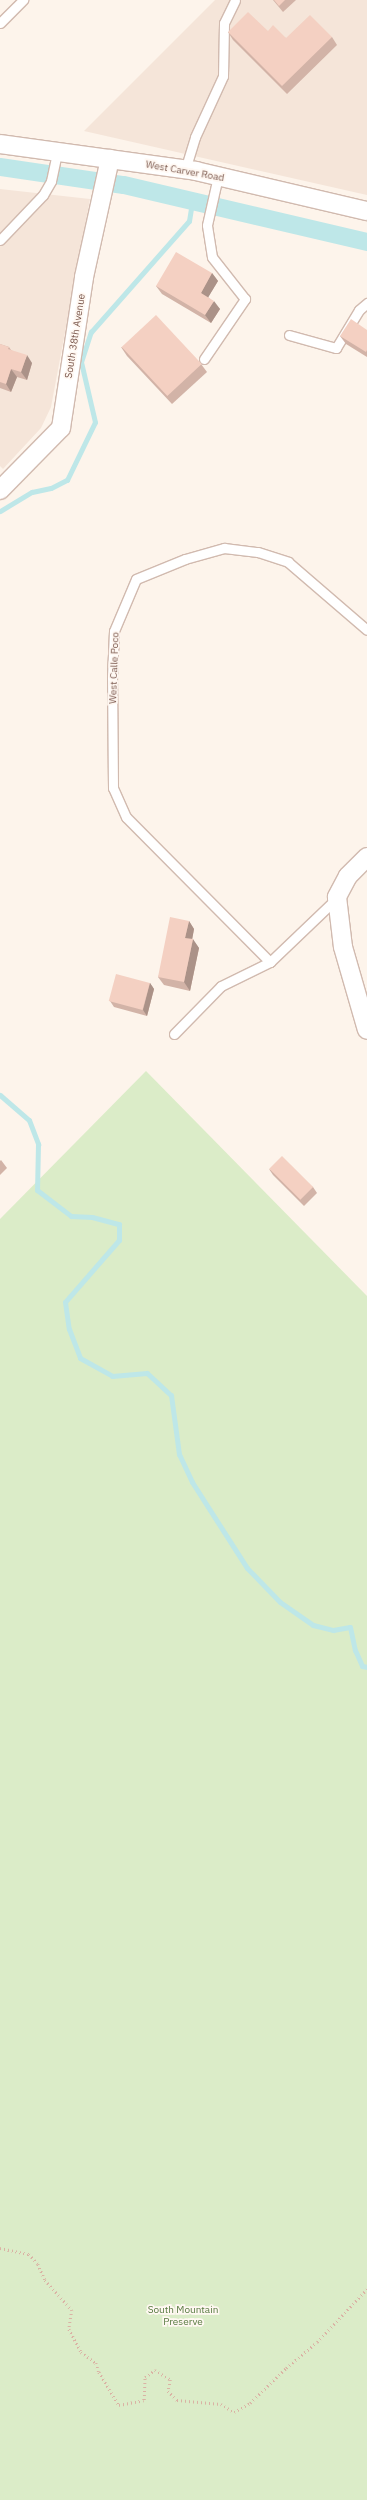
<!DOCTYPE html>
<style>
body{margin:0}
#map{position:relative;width:367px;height:2500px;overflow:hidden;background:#fdf4eb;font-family:"IBM Plex Sans",sans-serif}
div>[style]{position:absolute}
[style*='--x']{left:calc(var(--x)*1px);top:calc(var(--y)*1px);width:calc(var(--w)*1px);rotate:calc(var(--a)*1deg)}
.residential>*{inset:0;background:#f5e5d9}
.green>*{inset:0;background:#dbecc8}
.stream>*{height:5px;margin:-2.5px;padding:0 2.5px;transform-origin:2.5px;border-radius:2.5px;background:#bee7e8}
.canal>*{height:18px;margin:-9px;padding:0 9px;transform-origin:9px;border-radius:9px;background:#bee7e8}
.path>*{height:2.5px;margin-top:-1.25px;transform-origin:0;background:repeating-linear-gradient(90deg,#dab2a4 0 1px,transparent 0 4px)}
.roads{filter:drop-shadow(1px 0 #d1baaf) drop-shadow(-1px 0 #d1baaf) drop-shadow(0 1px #d1baaf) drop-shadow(0 -1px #d1baaf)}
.lane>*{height:9px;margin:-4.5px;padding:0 4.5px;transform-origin:4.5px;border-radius:4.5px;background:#fff}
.street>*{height:18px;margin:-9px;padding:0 9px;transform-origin:9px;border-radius:9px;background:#fff}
.wall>*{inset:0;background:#d2b3a7}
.shaded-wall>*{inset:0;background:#ab9288}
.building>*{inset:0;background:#f4d0c2;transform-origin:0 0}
span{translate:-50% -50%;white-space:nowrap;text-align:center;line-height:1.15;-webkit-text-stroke:3.5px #fff8f2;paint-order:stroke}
.street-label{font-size:10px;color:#7a574c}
.park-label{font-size:10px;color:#587a41}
</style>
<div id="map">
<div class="residential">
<div style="clip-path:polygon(215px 0,367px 0,367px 195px,84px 131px)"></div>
<div style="clip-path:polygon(0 189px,90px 199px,51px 407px,41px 428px,3px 469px,0 466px)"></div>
</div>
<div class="green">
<div style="clip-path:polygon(146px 1071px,367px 1296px,367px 2500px,0 2500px,0 1219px)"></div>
</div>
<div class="stream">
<div style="--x:0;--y:511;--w:37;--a:-31"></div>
<div style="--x:32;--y:492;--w:19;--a:-12"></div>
<div style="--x:51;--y:488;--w:18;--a:-27"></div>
<div style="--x:67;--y:480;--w:64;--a:-64.2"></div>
<div style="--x:95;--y:422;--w:62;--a:-103.1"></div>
<div style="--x:81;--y:362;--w:32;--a:-72"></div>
<div style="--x:91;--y:332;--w:148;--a:-48.6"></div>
<div style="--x:189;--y:221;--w:20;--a:-81"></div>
<div style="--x:0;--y:1095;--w:38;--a:41"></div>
<div style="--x:29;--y:1120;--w:26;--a:69"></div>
<div style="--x:38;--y:1144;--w:46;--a:91.2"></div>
<div style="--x:37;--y:1190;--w:43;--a:37.4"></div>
<div style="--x:71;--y:1216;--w:21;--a:3"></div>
<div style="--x:92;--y:1217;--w:28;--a:15"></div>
<div style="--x:119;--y:1224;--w:16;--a:90"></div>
<div style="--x:119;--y:1240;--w:82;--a:131.1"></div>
<div style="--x:65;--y:1302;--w:27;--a:82"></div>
<div style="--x:69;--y:1329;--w:31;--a:69"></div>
<div style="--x:80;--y:1358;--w:37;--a:29"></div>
<div style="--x:112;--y:1376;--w:35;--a:-5"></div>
<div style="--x:147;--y:1373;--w:33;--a:43"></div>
<div style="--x:171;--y:1395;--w:60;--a:82.3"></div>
<div style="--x:179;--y:1454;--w:31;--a:65"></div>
<div style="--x:192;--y:1482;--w:102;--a:57.4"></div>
<div style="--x:247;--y:1568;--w:47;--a:45.9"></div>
<div style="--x:280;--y:1602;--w:40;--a:34.9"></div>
<div style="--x:313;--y:1625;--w:21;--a:14"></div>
<div style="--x:333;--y:1630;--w:17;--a:-10"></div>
<div style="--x:350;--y:1627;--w:24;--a:78"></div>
<div style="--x:355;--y:1650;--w:17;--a:66"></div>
<div style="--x:362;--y:1666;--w:5;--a:11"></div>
</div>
<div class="canal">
<div style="--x:0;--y:167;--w:125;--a:8.3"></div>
<div style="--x:124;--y:185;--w:250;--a:13.2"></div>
</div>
<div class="path">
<div style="--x:0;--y:2248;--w:30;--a:12"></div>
<div style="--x:29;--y:2254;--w:13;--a:48"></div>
<div style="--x:38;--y:2264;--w:17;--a:66"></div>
<div style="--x:45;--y:2280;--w:40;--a:48"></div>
<div style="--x:72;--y:2310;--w:19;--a:99"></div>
<div style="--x:69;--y:2329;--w:26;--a:62"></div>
<div style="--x:81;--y:2352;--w:19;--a:36"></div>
<div style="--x:96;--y:2363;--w:9;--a:72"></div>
<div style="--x:99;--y:2372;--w:39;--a:59"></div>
<div style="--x:119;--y:2405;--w:25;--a:-11"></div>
<div style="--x:144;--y:2400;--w:23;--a:-88"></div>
<div style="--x:145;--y:2377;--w:12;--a:-35"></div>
<div style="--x:155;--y:2370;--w:19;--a:32"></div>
<div style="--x:171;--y:2380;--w:11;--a:105"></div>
<div style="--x:168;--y:2391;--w:13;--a:45"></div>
<div style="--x:177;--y:2400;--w:44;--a:5.2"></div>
<div style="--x:221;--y:2404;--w:15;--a:32"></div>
<div style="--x:234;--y:2412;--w:18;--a:-29"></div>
<div style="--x:250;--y:2403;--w:50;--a:-44.2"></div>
<div style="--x:286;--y:2368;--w:40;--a:-40"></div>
<div style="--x:317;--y:2342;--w:73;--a:-46.7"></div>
</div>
<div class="roads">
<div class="lane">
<div style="--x:0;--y:23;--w:33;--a:-45"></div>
<div style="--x:185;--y:170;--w:34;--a:-73"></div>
<div style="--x:195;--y:137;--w:67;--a:-65.3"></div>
<div style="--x:223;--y:76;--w:53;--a:-88.9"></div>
<div style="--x:224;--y:23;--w:25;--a:-64"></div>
<div style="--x:0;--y:240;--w:62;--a:-46.3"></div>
<div style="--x:43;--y:195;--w:16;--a:-60"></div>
<div style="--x:51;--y:181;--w:30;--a:-78"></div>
<div style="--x:289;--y:335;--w:49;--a:15.5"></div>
<div style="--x:336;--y:348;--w:44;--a:-58.8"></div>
<div style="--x:359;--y:310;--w:11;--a:-41"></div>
<div style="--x:204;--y:359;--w:73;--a:-55.7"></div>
<div style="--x:245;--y:299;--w:53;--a:-128.2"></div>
<div style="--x:212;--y:257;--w:32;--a:-99"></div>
<div style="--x:207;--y:225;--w:50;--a:-77.3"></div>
<div style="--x:270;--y:962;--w:204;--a:-134.8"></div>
<div style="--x:126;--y:817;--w:32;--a:-114"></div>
<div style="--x:113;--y:788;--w:111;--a:-90.5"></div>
<div style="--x:112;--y:677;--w:46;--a:-87.5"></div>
<div style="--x:114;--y:631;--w:56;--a:-67.1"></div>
<div style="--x:136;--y:579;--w:53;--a:-22.2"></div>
<div style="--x:185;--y:559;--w:41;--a:-15.8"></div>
<div style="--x:224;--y:548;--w:34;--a:7"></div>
<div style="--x:258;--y:552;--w:32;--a:18"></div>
<div style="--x:288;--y:562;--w:104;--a:40.7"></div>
<div style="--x:174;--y:1034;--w:67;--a:-45.6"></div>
<div style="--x:221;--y:986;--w:55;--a:-26.1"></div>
<div style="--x:270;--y:962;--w:93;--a:-43.7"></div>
</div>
<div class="street">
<div style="--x:0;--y:144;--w:198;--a:7.8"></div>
<div style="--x:196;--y:171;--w:176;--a:13.2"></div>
<div style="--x:0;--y:490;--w:87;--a:-45.5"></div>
<div style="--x:61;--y:428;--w:153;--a:-81.3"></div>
<div style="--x:84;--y:277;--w:121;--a:-77.6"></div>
<div style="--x:367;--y:857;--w:27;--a:135"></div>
<div style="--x:348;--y:876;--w:24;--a:118"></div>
<div style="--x:337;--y:897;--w:50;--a:83.2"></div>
<div style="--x:343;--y:947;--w:86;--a:73.9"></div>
</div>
</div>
<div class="wall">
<div style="clip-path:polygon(273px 0,296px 0,283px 12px)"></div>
<div style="clip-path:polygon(268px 31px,286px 38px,332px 37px,337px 45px,287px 94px,233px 40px,228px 32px)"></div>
<div style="clip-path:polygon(212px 273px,218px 281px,208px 297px,220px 309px,211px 323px,162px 294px,156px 286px)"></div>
<div style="clip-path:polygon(367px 330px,367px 357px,346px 344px,340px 336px)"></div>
<div style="clip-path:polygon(0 344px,9px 347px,11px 350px,32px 363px,27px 380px,17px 377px,11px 392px,0 388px)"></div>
<div style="clip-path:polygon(121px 347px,201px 364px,207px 372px,172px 404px,127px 356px)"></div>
<div style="clip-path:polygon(189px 921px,194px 929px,192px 939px,199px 948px,190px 991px,164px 985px,158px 977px)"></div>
<div style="clip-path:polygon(150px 983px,154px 989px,147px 1016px,114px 1007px,110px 1001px)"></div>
<div style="clip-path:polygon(1px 1160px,7px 1168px,0 1175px,0 1161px)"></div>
<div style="clip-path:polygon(269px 1169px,313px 1187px,317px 1193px,304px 1206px,273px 1175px)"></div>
</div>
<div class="shaded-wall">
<div style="clip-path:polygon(212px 273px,218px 281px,206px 301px,201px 293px)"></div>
<div style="clip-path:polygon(214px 301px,220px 309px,211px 323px,205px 315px)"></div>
<div style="clip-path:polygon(27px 355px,32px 363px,27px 380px,21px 372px)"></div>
<div style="clip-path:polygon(11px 369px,17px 377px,11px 392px,6px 384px)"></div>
<div style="clip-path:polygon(189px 921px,194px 929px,191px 946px,185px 938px)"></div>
<div style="clip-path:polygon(193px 939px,199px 948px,190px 991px,184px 982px)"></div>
<div style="clip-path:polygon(150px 983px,154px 989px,147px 1016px,143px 1010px)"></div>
</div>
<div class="building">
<div style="clip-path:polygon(274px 0,285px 0,279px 6px)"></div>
<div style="clip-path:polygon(248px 12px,268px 31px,273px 25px,286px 38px,310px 15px,332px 37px,282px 86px,228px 32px)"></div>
<div style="clip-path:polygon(176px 252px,212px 273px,201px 293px,214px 301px,205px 315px,156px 286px)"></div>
<div style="left:156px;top:315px;width:67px;height:47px;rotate:47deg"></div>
<div style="clip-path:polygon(351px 319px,367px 330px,367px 350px,366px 352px,340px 336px)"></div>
<div style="clip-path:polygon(0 344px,9px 347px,8px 349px,27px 355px,21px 372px,11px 369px,6px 384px,0 382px)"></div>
<div style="clip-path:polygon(170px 917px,189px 921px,185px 938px,193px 939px,184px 982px,158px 977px)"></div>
<div style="left:116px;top:974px;width:35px;height:28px;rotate:15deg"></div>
<div style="left:282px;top:1156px;width:44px;height:18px;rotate:45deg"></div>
</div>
<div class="street-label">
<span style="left:185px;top:171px;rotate:10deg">West Carver Road</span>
<span style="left:75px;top:336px;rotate:-81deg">South 38th Avenue</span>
<span style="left:114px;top:668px;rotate:-88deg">West Calle Poco</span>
</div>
<div class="park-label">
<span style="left:183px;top:2315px">South Mountain<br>Preserve</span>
</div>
</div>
